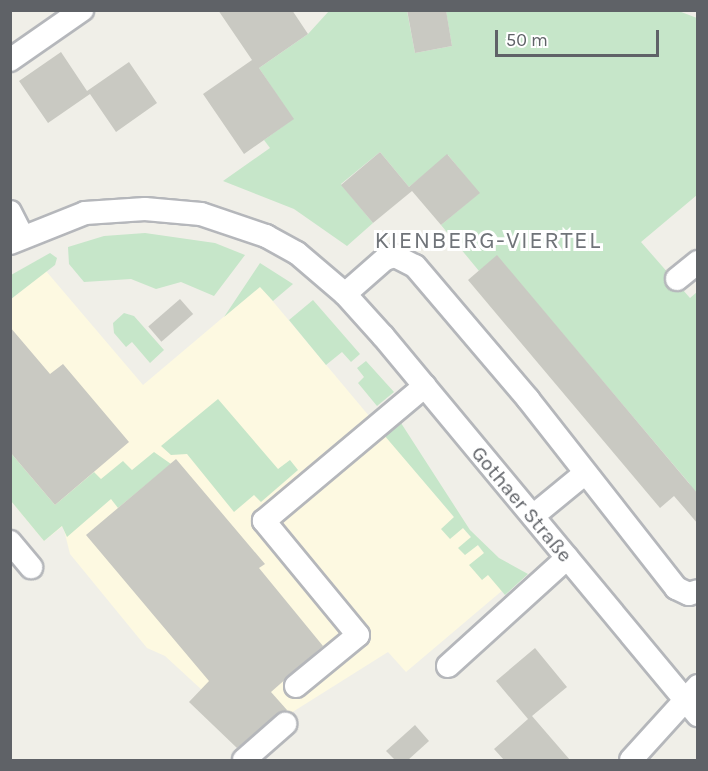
<!DOCTYPE html>
<meta charset="utf-8">
<style>
body{margin:0}
#map{position:relative;width:708px;height:771px;overflow:hidden;background:#f0efe8;font-family:Karla,sans-serif}
div>[style]{position:absolute}
[style*='--x']{left:calc(var(--x)*1px);top:calc(var(--y)*1px);width:calc(var(--w)*1px);rotate:calc(var(--a)*1deg)}
.commercial>*{inset:0;background:#fdf9e1}
.green>*{inset:0;background:#c6e6c9}
.building>*{inset:0;background:#c9c9c2;transform-origin:0 0}
.roads{filter:drop-shadow(2px 0 #b5b7bb) drop-shadow(-2px 0 #b5b7bb) drop-shadow(0 2px #b5b7bb) drop-shadow(0 -2px #b5b7bb)}
.minor>*{height:22px;margin:-11px;padding:0 11px;transform-origin:11px;border-radius:11px;background:#fff}
span{translate:-50% -50%;white-space:nowrap;text-align:center;line-height:1.15;-webkit-text-stroke:6px #fff;paint-order:stroke}
.street-label{font-size:21px;color:#5f6267}
.quarter-label{font-size:24px;color:#707479;letter-spacing:1.5px}
.frame{position:absolute;inset:0;border:12px solid #5f6267;pointer-events:none}
.scale{position:absolute;left:495px;top:30px;width:164px;height:27px;box-sizing:border-box;border:3px solid #5f6267;border-top:0;padding-left:8px;font-size:18px;line-height:21px;white-space:nowrap;color:#5f6267;-webkit-text-stroke:4px #fff;paint-order:stroke}
</style>
<div id="map">
<div class="commercial">
<div style="clip-path:polygon(46px 271px,143px 385px,260px 286px,510px 584px,406px 672px,388px 652px,253px 737px,165px 656px,147px 648px,70px 554px,63px 526px,44px 541px,11px 501px,10px 300px)"></div>
</div>
<div class="green">
<div style="clip-path:polygon(676px 10px,697px 18px,697px 195px,641px 242px,690px 298px,697px 292px,697px 502px,689px 483px,497px 256px,479px 271px,441px 225px,479px 193px,448px 155px,409px 187px,380px 152px,341px 184px,373px 223px,347px 246px,294px 209px,223px 181px,270px 148px,264px 140px,293px 119px,259px 68px,308px 34px,329px 11px,407px 11px,415px 53px,452px 46px,446px 11px)"></div>
<div style="clip-path:polygon(145px 233px,215px 243px,245px 255px,214px 296px,181px 282px,156px 289px,131px 279px,84px 282px,69px 264px,68px 247px,104px 236px)"></div>
<div style="clip-path:polygon(50px 253px,57px 258px,55px 265px,11px 299px,11px 275px)"></div>
<div style="clip-path:polygon(260px 263px,293px 284px,273px 301px,260px 287px,224px 317px)"></div>
<div style="clip-path:polygon(313px 300px,360px 354px,351px 362px,342px 352px,326px 365px,289px 320px)"></div>
<div style="clip-path:polygon(124px 313px,134px 316px,164px 350px,150px 363px,132px 342px,126px 347px,114px 333px,113px 323px)"></div>
<div style="clip-path:polygon(366px 361px,394px 392px,377px 406px,358px 383px,364px 377px,357px 368px)"></div>
<div style="clip-path:polygon(218px 399px,278px 469px,290px 460px,298px 470px,261px 502px,254px 495px,234px 512px,187px 454px,171px 455px,161px 446px)"></div>
<div style="clip-path:polygon(401px 423px,470px 530px,499px 558px,528px 574px,505px 595px,488px 575px,482px 580px,469px 565px,484px 553px,478px 545px,465px 555px,458px 548px,471px 537px,463px 528px,450px 539px,441px 529px,454px 517px,384px 435px)"></div>
<div style="clip-path:polygon(10px 452px,55px 505px,94px 472px,101px 479px,123px 461px,132px 470px,154px 452px,171px 464px,118px 508px,111px 499px,67px 537px,62px 526px,44px 541px,11px 501px)"></div>
</div>
<div class="building">
<div style="clip-path:polygon(218px 10px,292px 10px,308px 34px,259px 68px,294px 119px,244px 154px,203px 94px,252px 60px)"></div>
<div style="clip-path:polygon(407px 10px,446px 10px,452px 46px,415px 53px)"></div>
<div style="clip-path:polygon(61px 52px,87px 91px,129px 62px,157px 103px,116px 132px,90px 94px,48px 123px,19px 81px)"></div>
<div style="clip-path:polygon(380px 152px,409px 187px,447px 154px,480px 193px,441px 225px,412px 191px,373px 223px,341px 185px)"></div>
<div style="clip-path:polygon(497px 255px,698px 494px,698px 524px,674px 496px,660px 508px,468px 280px)"></div>
<div style="left:180px;top:299px;width:20px;height:42px;rotate:49deg"></div>
<div style="clip-path:polygon(10px 327px,50px 374px,63px 364px,129px 442px,55px 505px,10px 452px)"></div>
<div style="clip-path:polygon(176px 459px,265px 564px,259px 568px,323px 646px,271px 692px,287px 710px,237px 748px,189px 702px,209px 681px,86px 535px)"></div>
<div style="clip-path:polygon(535px 648px,567px 687px,532px 716px,570px 760px,504px 760px,494px 749px,528px 719px,496px 681px)"></div>
<div style="clip-path:polygon(415px 725px,429px 741px,408px 760px,395px 760px,386px 751px)"></div>
</div>
<div class="roads">
<div class="minor">
<div style="--x:10;--y:60;--w:88;--a:-34.8"></div>
<div style="--x:10;--y:212;--w:27;--a:63"></div>
<div style="--x:10;--y:243;--w:81;--a:-21.8"></div>
<div style="--x:85;--y:213;--w:60;--a:-3.8"></div>
<div style="--x:145;--y:209;--w:56;--a:5.1"></div>
<div style="--x:201;--y:214;--w:69;--a:18.7"></div>
<div style="--x:266;--y:236;--w:35;--a:29"></div>
<div style="--x:297;--y:253;--w:63;--a:40.5"></div>
<div style="--x:345;--y:294;--w:57;--a:47.9"></div>
<div style="--x:383;--y:336;--w:493;--a:50.3"></div>
<div style="--x:677;--y:279;--w:27;--a:-39"></div>
<div style="--x:345;--y:294;--w:53;--a:-41.2"></div>
<div style="--x:385;--y:259;--w:10;--a:-17"></div>
<div style="--x:395;--y:256;--w:22;--a:27"></div>
<div style="--x:415;--y:266;--w:175;--a:49.6"></div>
<div style="--x:528;--y:399;--w:240;--a:51.9"></div>
<div style="--x:676;--y:588;--w:14;--a:25"></div>
<div style="--x:689;--y:594;--w:9;--a:-18"></div>
<div style="--x:533;--y:516;--w:65;--a:-39.4"></div>
<div style="--x:10;--y:542;--w:33;--a:50"></div>
<div style="--x:448;--y:666;--w:161;--a:-42.2"></div>
<div style="--x:296;--y:686;--w:80;--a:-39.4"></div>
<div style="--x:358;--y:635;--w:148;--a:-129.5"></div>
<div style="--x:264;--y:521;--w:210;--a:-40"></div>
<div style="--x:244;--y:760;--w:55;--a:-41.3"></div>
<div style="--x:631;--y:760;--w:100;--a:-47.8"></div>
</div>
</div>
<div class="street-label">
<span style="left:522px;top:504px;rotate:50deg">Gothaer Straße</span>
</div>
<div class="quarter-label">
<span style="left:488px;top:241px">KIENBERG-VIERTEL</span>
</div>
<div class="frame"></div>
<div class="scale">50 m</div>
</div>
